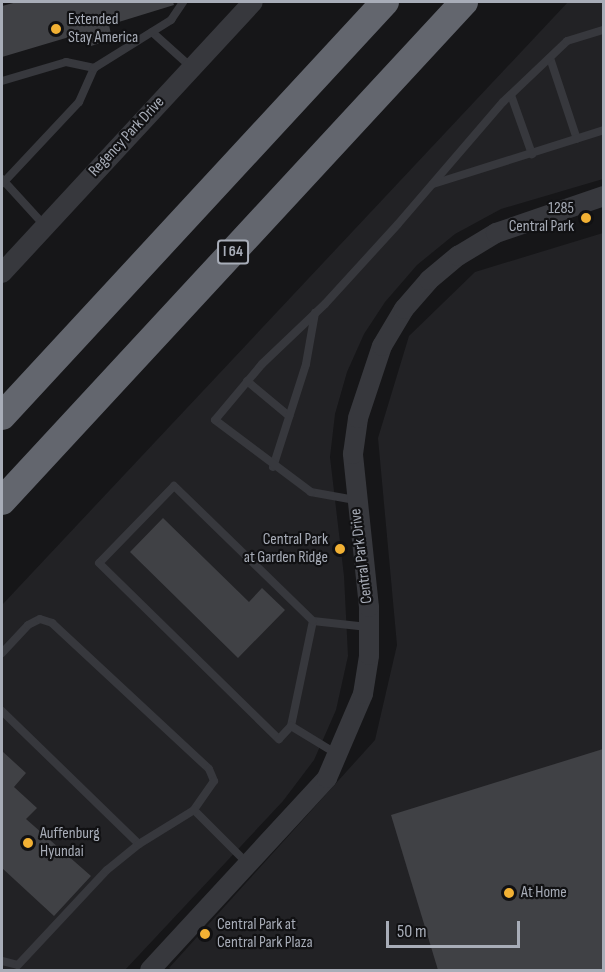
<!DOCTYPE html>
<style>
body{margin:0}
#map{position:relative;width:605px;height:972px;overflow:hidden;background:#161618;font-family:"Sofia Sans Condensed",sans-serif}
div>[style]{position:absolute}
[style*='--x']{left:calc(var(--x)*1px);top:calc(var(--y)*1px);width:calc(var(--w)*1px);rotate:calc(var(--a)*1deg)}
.built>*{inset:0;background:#222225}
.building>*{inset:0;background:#404145}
.service>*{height:8px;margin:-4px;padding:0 4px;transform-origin:4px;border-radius:4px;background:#37383d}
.tertiary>*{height:20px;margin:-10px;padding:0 10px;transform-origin:10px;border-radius:10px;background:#37383d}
.motorway>*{height:28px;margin:-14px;padding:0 14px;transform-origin:14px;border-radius:14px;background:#63666e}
.dots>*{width:16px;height:16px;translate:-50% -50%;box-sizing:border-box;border:3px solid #111113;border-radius:50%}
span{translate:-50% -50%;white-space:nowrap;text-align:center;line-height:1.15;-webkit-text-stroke:4.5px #111113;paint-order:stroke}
.shield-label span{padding:2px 4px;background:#111113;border:2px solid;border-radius:4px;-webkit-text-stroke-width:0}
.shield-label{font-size:15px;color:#a8adb8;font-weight:700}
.poi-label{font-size:16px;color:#a8adb8}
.left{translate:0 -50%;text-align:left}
.right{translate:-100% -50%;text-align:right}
.street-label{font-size:16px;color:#a8adb8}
.frame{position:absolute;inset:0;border:3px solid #a8adb8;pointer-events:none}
.scale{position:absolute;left:386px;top:921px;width:134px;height:27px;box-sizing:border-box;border:3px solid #a8adb8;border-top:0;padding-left:8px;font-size:18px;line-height:21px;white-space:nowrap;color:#a8adb8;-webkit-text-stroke:4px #111113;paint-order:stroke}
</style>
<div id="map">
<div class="built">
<div style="clip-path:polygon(568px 2px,603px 2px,603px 179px,501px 209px,455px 234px,417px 265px,385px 302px,364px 334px,347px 372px,335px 414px,330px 457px,344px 576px,348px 656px,336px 710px,314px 760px,283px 801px,125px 970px,2px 970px,2px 605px)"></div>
<div style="clip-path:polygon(603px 233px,603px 970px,172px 970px,169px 968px,375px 740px,397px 645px,378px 438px,409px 336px,475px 272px)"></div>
</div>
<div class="building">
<div style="clip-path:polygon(17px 2px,173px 2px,174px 5px,109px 25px,112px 39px,91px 46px,86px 32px,2px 57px,2px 6px)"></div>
<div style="clip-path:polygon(163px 518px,249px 602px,262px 588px,285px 610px,238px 658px,130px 552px)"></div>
<div style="clip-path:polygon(603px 749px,603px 970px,438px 970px,391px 815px)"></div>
<div style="clip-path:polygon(2px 751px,26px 773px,14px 787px,37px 808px,26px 819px,91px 876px,54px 916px,2px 868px)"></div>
</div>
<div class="service">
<div style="--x:152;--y:32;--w:52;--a:41.9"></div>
<div style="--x:550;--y:58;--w:85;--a:71.6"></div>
<div style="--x:2;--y:81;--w:67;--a:-16.5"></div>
<div style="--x:66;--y:62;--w:29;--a:12"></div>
<div style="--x:511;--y:95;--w:63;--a:70.4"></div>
<div style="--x:2;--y:179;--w:62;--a:47.6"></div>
<div style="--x:3;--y:183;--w:111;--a:-46.8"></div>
<div style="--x:79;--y:102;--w:37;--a:-66"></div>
<div style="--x:94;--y:68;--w:91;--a:-31.9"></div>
<div style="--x:171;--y:20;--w:22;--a:-56"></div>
<div style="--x:433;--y:184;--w:179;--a:-17.5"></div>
<div style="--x:247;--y:381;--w:55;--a:39.8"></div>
<div style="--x:273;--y:467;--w:108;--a:-72.2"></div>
<div style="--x:306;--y:364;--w:52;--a:-80"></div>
<div style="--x:355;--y:500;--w:45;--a:-169.7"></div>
<div style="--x:311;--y:492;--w:120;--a:-143.1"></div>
<div style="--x:215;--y:420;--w:73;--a:-50"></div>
<div style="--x:262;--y:364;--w:87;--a:-43.6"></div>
<div style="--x:325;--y:304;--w:108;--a:-47.6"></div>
<div style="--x:398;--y:224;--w:161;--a:-49.3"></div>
<div style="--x:503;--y:102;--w:88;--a:-43.6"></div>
<div style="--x:567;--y:41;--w:39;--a:-17"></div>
<div style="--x:313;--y:621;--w:55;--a:6.2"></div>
<div style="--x:2;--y:653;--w:38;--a:-47"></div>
<div style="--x:28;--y:625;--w:13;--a:-27"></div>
<div style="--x:40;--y:619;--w:13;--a:18"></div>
<div style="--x:52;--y:623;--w:214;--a:42.9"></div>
<div style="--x:209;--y:769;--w:13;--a:67"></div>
<div style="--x:214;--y:781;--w:35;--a:125"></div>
<div style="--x:194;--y:810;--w:76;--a:45"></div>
<div style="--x:2;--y:711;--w:191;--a:44.2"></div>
<div style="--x:291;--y:726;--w:107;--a:-78.2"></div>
<div style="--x:313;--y:621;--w:194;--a:-135.8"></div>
<div style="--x:174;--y:486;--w:107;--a:134.2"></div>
<div style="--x:99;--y:563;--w:252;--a:44.4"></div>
<div style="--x:279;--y:739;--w:18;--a:-47"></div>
<div style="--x:291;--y:726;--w:54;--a:31.3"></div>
<div style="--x:2;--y:961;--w:16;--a:14"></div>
<div style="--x:18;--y:965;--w:130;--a:-46.9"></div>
<div style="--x:107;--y:870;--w:41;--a:-39.1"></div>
<div style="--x:139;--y:844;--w:65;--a:-31.7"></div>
</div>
<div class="tertiary">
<div style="--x:2;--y:273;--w:369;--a:-47.2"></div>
<div style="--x:150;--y:970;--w:261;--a:-47.3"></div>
<div style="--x:327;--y:778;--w:91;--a:-66.8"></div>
<div style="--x:363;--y:694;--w:39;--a:-81"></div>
<div style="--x:369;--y:655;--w:48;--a:-90"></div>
<div style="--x:369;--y:607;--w:154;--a:-96"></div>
<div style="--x:353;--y:454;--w:36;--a:-82"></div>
<div style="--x:358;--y:418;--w:76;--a:-71.6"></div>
<div style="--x:382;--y:346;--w:43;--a:-59.3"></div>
<div style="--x:404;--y:309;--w:38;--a:-49"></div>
<div style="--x:429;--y:280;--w:38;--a:-40"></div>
<div style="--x:458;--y:256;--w:44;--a:-31.2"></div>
<div style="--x:496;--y:233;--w:114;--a:-18.9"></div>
</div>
<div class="motorway">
<div style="--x:2;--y:416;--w:564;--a:-47.23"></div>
<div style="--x:2;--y:501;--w:680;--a:-47.2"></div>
</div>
<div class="dots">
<div style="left:56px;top:29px;background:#f2b134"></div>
<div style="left:586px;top:218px;background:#f2b134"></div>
<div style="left:340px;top:549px;background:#f2b134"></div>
<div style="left:28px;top:843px;background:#f2b134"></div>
<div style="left:509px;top:893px;background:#f2b134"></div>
<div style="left:205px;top:934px;background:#f2b134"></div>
</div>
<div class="shield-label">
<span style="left:233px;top:252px">I 64</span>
</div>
<div class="poi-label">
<span class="left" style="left:68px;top:29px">Extended<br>Stay America</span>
<span class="right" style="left:574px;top:218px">1285<br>Central Park</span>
<span class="right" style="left:328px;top:549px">Central Park<br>at Garden Ridge</span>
<span class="left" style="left:40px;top:843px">Auffenburg<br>Hyundai</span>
<span class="left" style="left:521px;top:893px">At Home</span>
<span class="left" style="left:217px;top:934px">Central Park at<br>Central Park Plaza</span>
</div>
<div class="street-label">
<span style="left:127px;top:137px;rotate:-47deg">Regency Park Drive</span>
<span style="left:362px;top:556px;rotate:-97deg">Central Park Drive</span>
</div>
<div class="frame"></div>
<div class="scale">50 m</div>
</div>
